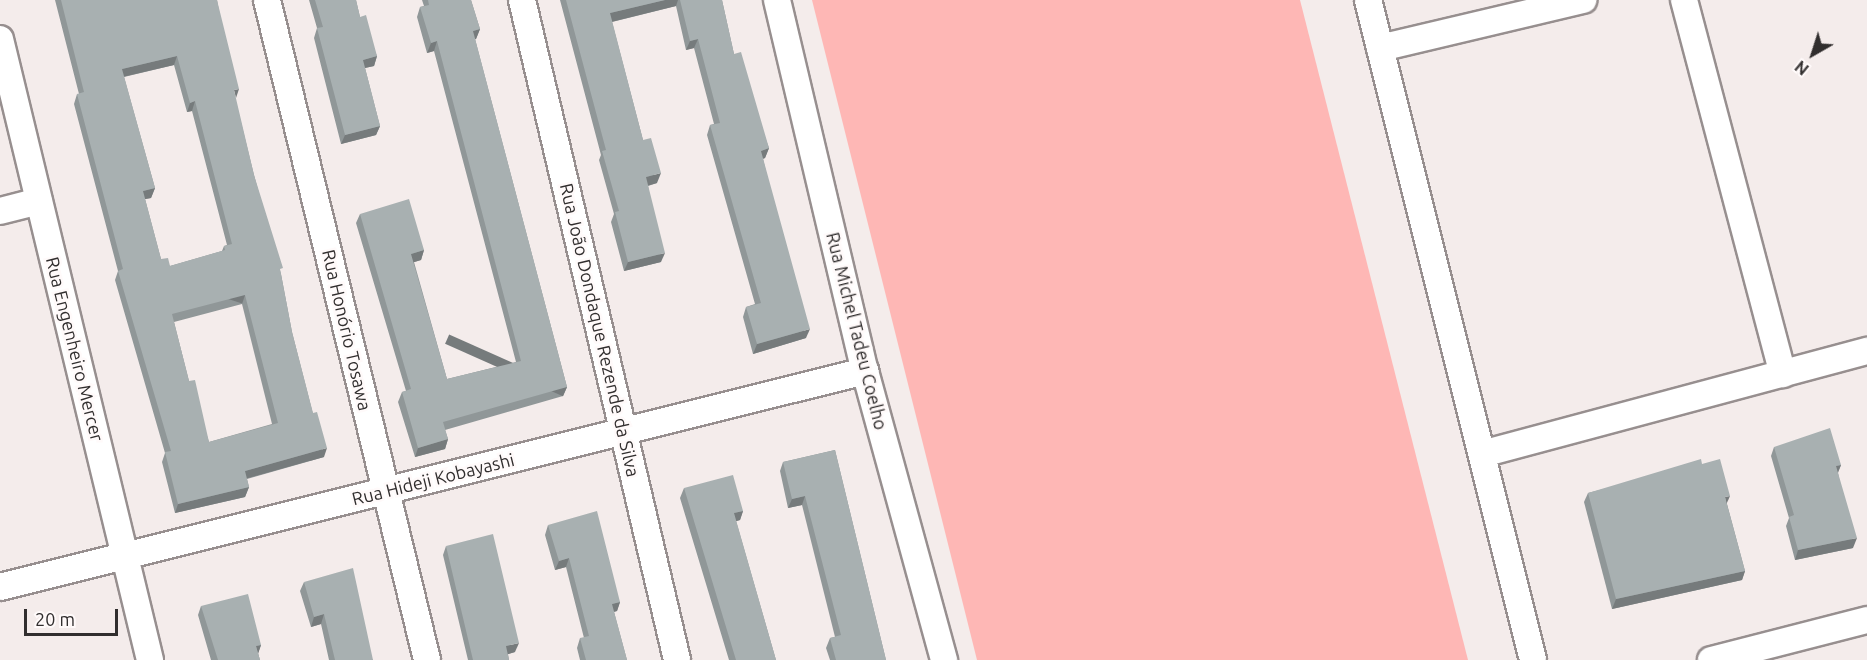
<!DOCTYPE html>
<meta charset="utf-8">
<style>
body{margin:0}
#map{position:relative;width:1867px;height:660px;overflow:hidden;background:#f4eceb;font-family:Ubuntu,sans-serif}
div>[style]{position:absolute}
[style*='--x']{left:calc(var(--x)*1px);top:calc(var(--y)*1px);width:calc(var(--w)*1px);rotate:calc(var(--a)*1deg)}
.green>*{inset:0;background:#feb7b5}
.roads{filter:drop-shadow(2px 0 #978f8f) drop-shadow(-2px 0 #978f8f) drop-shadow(0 2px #978f8f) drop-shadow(0 -2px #978f8f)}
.minor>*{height:26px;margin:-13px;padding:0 13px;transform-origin:13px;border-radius:13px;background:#fff}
.wall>*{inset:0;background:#909798}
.shaded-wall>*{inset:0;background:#767b7c;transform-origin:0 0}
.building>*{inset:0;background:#a8b0b1}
span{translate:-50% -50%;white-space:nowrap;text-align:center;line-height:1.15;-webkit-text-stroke:5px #fffafa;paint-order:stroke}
.street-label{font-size:18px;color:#312e2e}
.north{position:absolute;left:1783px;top:24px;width:60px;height:60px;-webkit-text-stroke:4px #fffafa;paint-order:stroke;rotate:219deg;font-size:16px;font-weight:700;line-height:24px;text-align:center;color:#312e2e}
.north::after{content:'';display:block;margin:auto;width:21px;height:27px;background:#312e2e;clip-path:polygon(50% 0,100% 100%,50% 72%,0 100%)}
.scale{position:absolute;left:24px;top:609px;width:94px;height:27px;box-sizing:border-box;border:3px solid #312e2e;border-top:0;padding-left:8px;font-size:18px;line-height:21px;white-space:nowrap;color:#312e2e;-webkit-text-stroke:4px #fffafa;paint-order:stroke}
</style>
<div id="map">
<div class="green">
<div style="clip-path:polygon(812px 0,1300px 0,1468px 660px,977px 660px)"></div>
</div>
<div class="roads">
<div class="minor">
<div style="--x:267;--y:0;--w:679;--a:76.37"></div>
<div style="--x:522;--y:0;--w:678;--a:76.78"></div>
<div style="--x:777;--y:0;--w:381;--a:76.7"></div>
<div style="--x:865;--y:371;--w:300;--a:74.7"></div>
<div style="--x:1368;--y:0;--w:680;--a:75.96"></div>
<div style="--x:1684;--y:0;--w:387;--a:75.2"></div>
<div style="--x:0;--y:39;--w:639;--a:76.42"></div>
<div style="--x:1380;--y:48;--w:209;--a:-13.3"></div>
<div style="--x:0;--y:211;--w:40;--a:-14.4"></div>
<div style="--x:1482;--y:454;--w:399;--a:-15"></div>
<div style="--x:0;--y:587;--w:892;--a:-14.02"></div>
<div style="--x:1711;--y:660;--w:161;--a:-14.4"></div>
</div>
</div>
<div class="wall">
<div style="clip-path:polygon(evenodd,55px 0,217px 0,235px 98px,254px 175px,281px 274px,292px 332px,324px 457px,247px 479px,249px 487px,245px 497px,175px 513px,162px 462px,165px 453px,115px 280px,118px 271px,74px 104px,77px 94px,79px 94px,55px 0,174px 65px,187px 112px,192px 111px,227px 245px,224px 246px,222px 251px,170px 266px,161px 259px,145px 199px,151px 198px,155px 188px,124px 77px,174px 65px,55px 0,242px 304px,272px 424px,209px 442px,189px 381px,174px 322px,242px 304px)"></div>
<div style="clip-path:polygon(309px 0,356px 0,360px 17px,377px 56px,374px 66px,365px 68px,380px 126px,376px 135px,341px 144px,314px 38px,317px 28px)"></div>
<div style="clip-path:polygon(422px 0,471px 0,480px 29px,476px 39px,475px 39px,567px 387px,563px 396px,445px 430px,448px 439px,445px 449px,415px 457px,398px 402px,402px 392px,406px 391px,356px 223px,360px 214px,424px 250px,421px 260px,414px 262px,447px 379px,516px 362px,434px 51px,427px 53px,417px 17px,420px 7px,424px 6px)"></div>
<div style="clip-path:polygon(560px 0,722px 0,734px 54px,769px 148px,765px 158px,763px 159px,806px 338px,753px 354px,743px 317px,746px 307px,755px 304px,707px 135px,710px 125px,714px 124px,694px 48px,686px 50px,676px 6px,612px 22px,643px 140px,657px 183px,648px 186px,661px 262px,624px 271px,611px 222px,614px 214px,599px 160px,601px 155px)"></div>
<div style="clip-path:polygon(1774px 447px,1841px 465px,1838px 473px,1853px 548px,1795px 560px,1786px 526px,1789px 518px,1771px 456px)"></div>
<div style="clip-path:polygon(835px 450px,886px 660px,830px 660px,826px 648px,830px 638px,835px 637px,802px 505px,788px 508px,780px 471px,783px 462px)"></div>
<div style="clip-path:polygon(1702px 464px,1727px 504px,1745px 571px,1742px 580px,1612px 609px,1584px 502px,1588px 493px)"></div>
<div style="clip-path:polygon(684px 488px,743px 511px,740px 520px,736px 521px,776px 660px,729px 660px,680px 498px)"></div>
<div style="clip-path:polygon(548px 525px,620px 602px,617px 611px,614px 612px,627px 660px,580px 660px,577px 648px,580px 638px,584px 638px,566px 567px,555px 570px,545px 535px)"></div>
<div style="clip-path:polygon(446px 546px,515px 652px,508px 654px,509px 660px,468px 660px,443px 555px)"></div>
<div style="clip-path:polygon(304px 582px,373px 660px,329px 660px,321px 624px,311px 627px,300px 591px)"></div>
<div style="clip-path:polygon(201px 606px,261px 645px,258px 653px,260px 660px,211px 660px,198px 615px)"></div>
</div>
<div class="shaded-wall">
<div style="clip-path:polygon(665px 0,678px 0,676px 6px,607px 23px,610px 13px)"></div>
<div style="clip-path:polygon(480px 29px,476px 39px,470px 41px,473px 31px)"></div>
<div style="clip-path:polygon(698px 39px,694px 48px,686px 50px,690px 41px)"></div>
<div style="clip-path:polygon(437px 41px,434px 51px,427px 53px,431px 43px)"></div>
<div style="clip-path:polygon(177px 56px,174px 65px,118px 78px,122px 69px)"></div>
<div style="clip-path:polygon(377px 56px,374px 66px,360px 69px,363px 60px)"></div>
<div style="clip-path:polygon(239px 89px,236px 98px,234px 90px)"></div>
<div style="clip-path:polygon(195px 101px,192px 111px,187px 112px,190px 103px)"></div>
<div style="clip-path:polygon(380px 126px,376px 135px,341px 144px,345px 135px)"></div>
<div style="clip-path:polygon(769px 148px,765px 158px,757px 160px,761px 151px)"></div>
<div style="clip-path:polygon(661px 173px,657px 183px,643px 187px,646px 177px)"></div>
<div style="clip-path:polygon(155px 188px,151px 198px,140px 200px,143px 191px)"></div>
<div style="clip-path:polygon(424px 250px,421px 260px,408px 264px,411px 254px)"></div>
<div style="clip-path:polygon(665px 253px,661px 262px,624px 271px,628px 262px)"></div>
<div style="left:245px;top:295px;width:9px;height:75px;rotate:108deg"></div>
<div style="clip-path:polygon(810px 329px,806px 338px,753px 354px,757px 344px)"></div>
<div style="left:567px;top:387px;width:10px;height:129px;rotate:114deg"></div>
<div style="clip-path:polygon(448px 439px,445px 449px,415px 457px,418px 448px)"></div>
<div style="clip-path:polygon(327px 448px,324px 457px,241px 480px,245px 471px)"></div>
<div style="clip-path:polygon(1841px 465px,1837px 474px,1836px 466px)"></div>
<div style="clip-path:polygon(249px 487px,245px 497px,175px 513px,178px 504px)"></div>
<div style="clip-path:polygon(805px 496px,802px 505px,788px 508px,792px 499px)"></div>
<div style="clip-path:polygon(1730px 496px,1726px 505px,1725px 497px)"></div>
<div style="clip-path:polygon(743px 511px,740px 520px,730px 523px,734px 513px)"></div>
<div style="clip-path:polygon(1857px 538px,1853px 548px,1795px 560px,1798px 550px)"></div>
<div style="clip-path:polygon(569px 558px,566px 567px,555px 570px,559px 561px)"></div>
<div style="clip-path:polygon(1745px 571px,1742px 580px,1612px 609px,1616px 599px)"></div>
<div style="clip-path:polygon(620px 602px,617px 611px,608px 613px,612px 604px)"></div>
<div style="clip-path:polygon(324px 614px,321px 624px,311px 627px,314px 617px)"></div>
<div style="clip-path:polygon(519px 643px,515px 652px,502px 656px,506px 646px)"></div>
<div style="clip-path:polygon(261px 645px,258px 654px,256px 646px)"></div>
</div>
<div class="building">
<div style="clip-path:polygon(evenodd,61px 0,217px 0,239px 89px,234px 90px,254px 175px,283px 268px,280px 269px,292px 332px,313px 413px,317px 412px,327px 448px,245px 471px,249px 487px,178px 504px,165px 452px,171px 451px,118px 271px,123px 269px,77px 94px,84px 92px,61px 0,177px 56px,190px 103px,195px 101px,232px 244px,224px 246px,225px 250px,170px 266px,168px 258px,161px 259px,143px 191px,155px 188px,122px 69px,177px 56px,61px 0,245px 295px,278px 423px,209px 442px,195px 380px,189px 381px,172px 314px,245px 295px)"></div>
<div style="clip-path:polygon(315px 0,356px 0,360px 17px,366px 15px,377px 56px,363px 60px,380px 126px,345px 135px,317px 28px,323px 27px)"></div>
<div style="clip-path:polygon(428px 0,471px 0,480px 29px,473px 31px,567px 387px,443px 422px,448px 439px,418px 448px,402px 392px,411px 389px,360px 214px,409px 199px,424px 250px,411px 254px,447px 379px,521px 361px,437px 41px,431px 43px,420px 7px,429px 5px)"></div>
<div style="clip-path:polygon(566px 0,665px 0,610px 13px,643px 140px,651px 138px,661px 173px,646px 177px,665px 253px,628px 262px,615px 212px,619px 211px,602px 151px,606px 150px)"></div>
<div style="clip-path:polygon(680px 0,722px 0,734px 54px,741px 52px,769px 148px,761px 151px,810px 329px,757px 344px,746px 307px,761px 303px,710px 125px,720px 123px,698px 39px,690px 41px)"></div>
<div style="clip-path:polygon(1830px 428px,1841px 465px,1836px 466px,1857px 538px,1798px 550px,1789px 517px,1794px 515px,1774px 447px)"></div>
<div style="clip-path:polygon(835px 450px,886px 660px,836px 660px,830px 638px,841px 635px,805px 496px,792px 499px,783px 462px)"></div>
<div style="clip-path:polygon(1701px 459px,1702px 464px,1720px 459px,1730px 496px,1725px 497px,1745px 571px,1616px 599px,1588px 493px)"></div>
<div style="clip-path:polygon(733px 475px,743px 511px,734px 513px,776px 660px,736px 660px,684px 488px)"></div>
<div style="clip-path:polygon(597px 511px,620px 602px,612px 604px,627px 660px,586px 660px,580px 638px,589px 636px,569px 558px,559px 561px,548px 525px)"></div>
<div style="clip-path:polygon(493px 534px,519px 643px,506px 646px,509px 660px,473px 660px,446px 546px)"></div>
<div style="clip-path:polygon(353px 568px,373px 660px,335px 660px,324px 614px,314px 617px,304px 582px)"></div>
<div style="clip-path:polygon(248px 594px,261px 645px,256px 646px,260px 660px,218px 660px,201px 606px)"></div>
</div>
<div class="street-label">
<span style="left:347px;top:330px;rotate:77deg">Rua Honório Tosawa</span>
<span style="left:600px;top:330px;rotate:77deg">Rua João Dondaque Rezende da Silva</span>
<span style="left:857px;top:331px;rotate:76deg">Rua Michel Tadeu Coelho</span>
<span style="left:75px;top:349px;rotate:76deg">Rua Engenheiro Mercer</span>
<span style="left:433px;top:479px;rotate:-14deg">Rua Hideji Kobayashi</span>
</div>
<div class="north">N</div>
<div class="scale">20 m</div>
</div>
